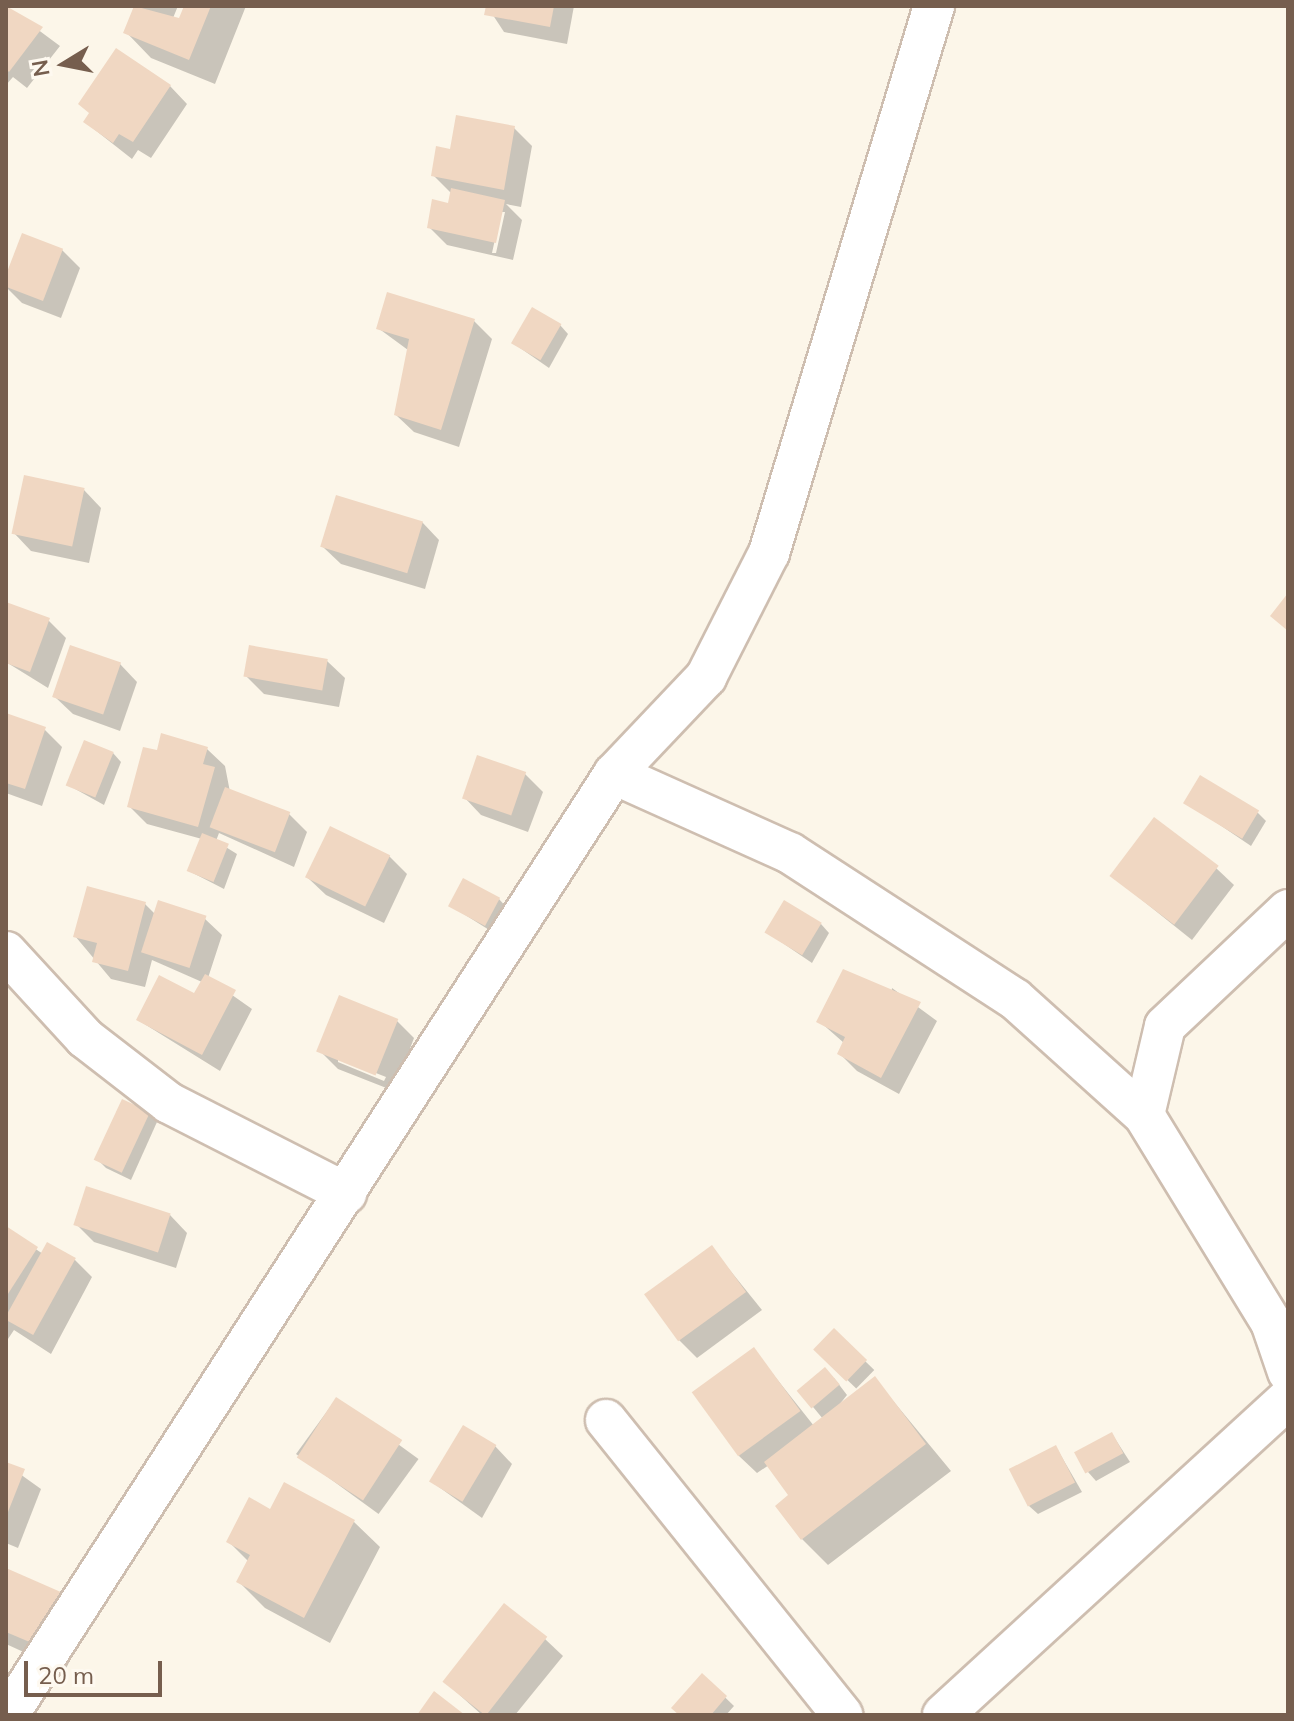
<!DOCTYPE html>
<style>
body{margin:0}
#map{position:relative;width:1294px;height:1721px;overflow:hidden;background:#fcf6e9;font-family:Mulish,sans-serif}
div>[style]{position:absolute}
[style*='--x']{left:calc(var(--x)*1px);top:calc(var(--y)*1px);width:calc(var(--w)*1px);rotate:calc(var(--a)*1deg)}
.shadow>*{inset:0;background:#0003;transform-origin:0 0}
.building>*{inset:0;background:#f0d7c2;transform-origin:0 0}
.roads{filter:drop-shadow(2px 0 #cebeb0) drop-shadow(-2px 0 #cebeb0) drop-shadow(0 2px #cebeb0) drop-shadow(0 -2px #cebeb0)}
.street>*{height:40px;margin:-20px;padding:0 20px;transform-origin:20px;border-radius:20px;background:#fff}
span{translate:-50% -50%;white-space:nowrap;text-align:center;line-height:1.15;-webkit-text-stroke:6px #fef9f0;paint-order:stroke}
.frame{position:absolute;inset:0;border:8px solid #765e4e;pointer-events:none}
.north{position:absolute;left:24px;top:24px;width:80px;height:80px;-webkit-text-stroke:6px #fef9f0;paint-order:stroke;rotate:260deg;font-size:22px;font-weight:700;line-height:32px;text-align:center;color:#765e4e}
.north::after{content:'';display:block;margin:auto;width:28px;height:36px;background:#765e4e;clip-path:polygon(50% 0,100% 100%,50% 72%,0 100%)}
.scale{position:absolute;left:24px;top:1661px;width:138px;height:36px;box-sizing:border-box;border:4px solid #765e4e;border-top:0;padding-left:10px;font-size:24px;line-height:28px;white-space:nowrap;color:#765e4e;-webkit-text-stroke:6px #fef9f0;paint-order:stroke}
</style>
<div id="map">
<div class="shadow">
<div style="clip-path:polygon(6px 6px,60px 46px,27px 88px,13px 77px,6px 85px)"></div>
<div style="clip-path:polygon(136px 6px,178px 6px,173px 18px,180px 21px,186px 6px,246px 6px,215px 84px,151px 58px,126px 32px)"></div>
<div style="clip-path:polygon(487px 6px,574px 6px,567px 44px,504px 32px)"></div>
<div style="clip-path:polygon(170px 86px,187px 104px,151px 158px,138px 150px,132px 159px,85px 122px)"></div>
<div style="clip-path:polygon(evenodd,514px 128px,532px 146px,521px 207px,506px 204px,522px 220px,513px 260px,447px 245px,429px 227px,450px 205px,451px 193px,433px 175px,451px 152px,514px 128px,501px 212px,505px 212px,496px 253px,492px 253px,501px 212px)"></div>
<div style="clip-path:polygon(24px 235px,62px 250px,80px 268px,61px 318px,22px 303px,6px 287px)"></div>
<div style="clip-path:polygon(474px 321px,492px 339px,459px 447px,414px 432px,396px 415px,408px 350px,378px 328px)"></div>
<div style="clip-path:polygon(560px 325px,568px 334px,549px 368px,513px 343px)"></div>
<div style="clip-path:polygon(84px 490px,101px 508px,89px 563px,31px 551px,14px 533px)"></div>
<div style="clip-path:polygon(422px 522px,439px 540px,425px 589px,341px 564px,323px 547px)"></div>
<div style="clip-path:polygon(6px 604px,48px 620px,66px 638px,48px 688px,6px 662px)"></div>
<div style="clip-path:polygon(327px 661px,345px 678px,339px 707px,264px 694px,246px 676px)"></div>
<div style="clip-path:polygon(120px 664px,137px 682px,120px 731px,73px 714px,55px 697px)"></div>
<div style="clip-path:polygon(6px 715px,44px 729px,62px 747px,42px 806px,6px 793px)"></div>
<div style="clip-path:polygon(207px 749px,225px 766px,230px 792px,289px 814px,307px 832px,294px 867px,219px 833px,216px 841px,237px 854px,224px 889px,189px 871px,202px 839px,147px 824px,129px 806px)"></div>
<div style="clip-path:polygon(113px 753px,121px 762px,104px 805px,68px 785px)"></div>
<div style="clip-path:polygon(478px 757px,525px 774px,543px 792px,528px 832px,481px 815px,464px 797px)"></div>
<div style="clip-path:polygon(1186px 802px,1258px 813px,1266px 821px,1251px 846px)"></div>
<div style="clip-path:polygon(389px 856px,407px 874px,384px 923px,326px 895px,308px 878px)"></div>
<div style="clip-path:polygon(1216px 868px,1234px 885px,1192px 940px,1112px 876px)"></div>
<div style="clip-path:polygon(499px 899px,507px 908px,494px 933px,451px 906px)"></div>
<div style="clip-path:polygon(145px 904px,155px 914px,204px 918px,222px 935px,208px 978px,252px 1009px,220px 1071px,138px 1020px,195px 995px,202px 982px,152px 960px,145px 987px,111px 979px,75px 936px)"></div>
<div style="clip-path:polygon(821px 924px,829px 933px,812px 963px,768px 933px)"></div>
<div style="clip-path:polygon(892px 988px,937px 1021px,899px 1094px,857px 1071px,839px 1053px,844px 1043px,819px 1021px,891px 997px)"></div>
<div style="clip-path:polygon(evenodd,397px 1021px,414px 1038px,394px 1091px,338px 1069px,320px 1051px,397px 1021px,338px 1058px,386px 1077px,384px 1081px,338px 1062px,338px 1058px)"></div>
<div style="clip-path:polygon(149px 1114px,157px 1122px,131px 1180px,106px 1168px,97px 1159px)"></div>
<div style="clip-path:polygon(170px 1215px,187px 1233px,176px 1268px,94px 1242px,76px 1224px)"></div>
<div style="clip-path:polygon(6px 1229px,43px 1254px,75px 1260px,92px 1277px,51px 1354px,14px 1330px,6px 1342px)"></div>
<div style="clip-path:polygon(712px 1248px,762px 1310px,697px 1358px,679px 1340px)"></div>
<div style="left:834px;top:1331px;width:56px;height:26px;rotate:44deg"></div>
<div style="clip-path:polygon(754px 1350px,814px 1426px,823px 1419px,799px 1390px,834px 1378px,847px 1395px,835px 1410px,875px 1379px,951px 1471px,828px 1565px,802px 1539px,791px 1495px,769px 1465px,757px 1473px,739px 1456px)"></div>
<div style="left:336px;top:1399px;width:102px;height:68px;rotate:36deg"></div>
<div style="clip-path:polygon(1112px 1434px,1130px 1462px,1096px 1481px,1088px 1472px)"></div>
<div style="clip-path:polygon(495px 1446px,512px 1464px,482px 1518px,432px 1482px)"></div>
<div style="clip-path:polygon(1056px 1447px,1082px 1492px,1038px 1514px,1029px 1506px)"></div>
<div style="clip-path:polygon(6px 1464px,41px 1489px,18px 1548px,6px 1543px)"></div>
<div style="clip-path:polygon(271px 1511px,354px 1522px,380px 1547px,330px 1643px,265px 1608px,239px 1582px,249px 1562px,229px 1542px)"></div>
<div style="clip-path:polygon(6px 1570px,88px 1621px,65px 1671px,6px 1644px)"></div>
<div style="clip-path:polygon(545px 1639px,563px 1656px,515px 1715px,482px 1715px,444px 1681px)"></div>
<div style="clip-path:polygon(703px 1676px,734px 1706px,726px 1715px,681px 1715px)"></div>
</div>
<div class="building">
<div style="clip-path:polygon(6px 6px,43px 27px,9px 72px,6px 69px)"></div>
<div style="clip-path:polygon(134px 6px,179px 18px,184px 6px,211px 6px,189px 60px,123px 33px)"></div>
<div style="clip-path:polygon(486px 6px,554px 6px,550px 27px,484px 15px)"></div>
<div style="clip-path:polygon(116px 48px,171px 85px,133px 142px,119px 134px,113px 143px,83px 122px,89px 113px,78px 104px)"></div>
<div style="clip-path:polygon(456px 115px,515px 126px,504px 190px,431px 176px,436px 146px,450px 149px)"></div>
<div style="clip-path:polygon(451px 188px,505px 200px,496px 243px,427px 228px,432px 199px,448px 203px)"></div>
<div style="left:22px;top:233px;width:44px;height:56px;rotate:21deg"></div>
<div style="clip-path:polygon(387px 292px,475px 319px,441px 430px,394px 415px,409px 339px,376px 329px)"></div>
<div style="left:532px;top:307px;width:34px;height:42px;rotate:30deg"></div>
<div style="left:24px;top:475px;width:62px;height:60px;rotate:12deg"></div>
<div style="left:336px;top:495px;width:91px;height:54px;rotate:17deg"></div>
<div style="clip-path:polygon(1288px 593px,1288px 631px,1270px 616px)"></div>
<div style="clip-path:polygon(6px 602px,50px 618px,30px 672px,6px 663px)"></div>
<div style="left:70px;top:645px;width:54px;height:55px;rotate:19deg"></div>
<div style="left:249px;top:645px;width:80px;height:32px;rotate:10deg"></div>
<div style="clip-path:polygon(6px 713px,46px 727px,25px 789px,6px 783px)"></div>
<div style="clip-path:polygon(161px 733px,208px 747px,203px 764px,215px 767px,198px 827px,127px 807px,143px 747px,157px 750px)"></div>
<div style="left:84px;top:740px;width:32px;height:49px;rotate:22deg"></div>
<div style="left:477px;top:755px;width:52px;height:46px;rotate:19deg"></div>
<div style="left:1200px;top:775px;width:69px;height:33px;rotate:31deg"></div>
<div style="left:225px;top:787px;width:70px;height:43px;rotate:21deg"></div>
<div style="left:1154px;top:817px;width:81px;height:74px;rotate:37deg"></div>
<div style="left:330px;top:826px;width:67px;height:57px;rotate:26deg"></div>
<div style="left:202px;top:833px;width:29px;height:41px;rotate:22deg"></div>
<div style="left:463px;top:878px;width:42px;height:32px;rotate:28deg"></div>
<div style="clip-path:polygon(87px 886px,146px 902px,128px 971px,92px 962px,97px 943px,73px 937px)"></div>
<div style="left:158px;top:900px;width:51px;height:55px;rotate:18deg"></div>
<div style="left:784px;top:900px;width:44px;height:38px;rotate:31deg"></div>
<div style="clip-path:polygon(843px 969px,921px 1002px,881px 1078px,837px 1054px,845px 1037px,816px 1022px)"></div>
<div style="clip-path:polygon(205px 974px,236px 990px,202px 1055px,136px 1020px,159px 975px,194px 993px)"></div>
<div style="left:339px;top:995px;width:64px;height:61px;rotate:22deg"></div>
<div style="left:122px;top:1099px;width:31px;height:67px;rotate:25deg"></div>
<div style="left:86px;top:1186px;width:89px;height:41px;rotate:18deg"></div>
<div style="clip-path:polygon(6px 1226px,38px 1247px,6px 1297px)"></div>
<div style="left:47px;top:1242px;width:33px;height:88px;rotate:29deg"></div>
<div style="left:712px;top:1245px;width:58px;height:84px;rotate:54deg"></div>
<div style="left:834px;top:1328px;width:46px;height:30px;rotate:44deg"></div>
<div style="left:754px;top:1347px;width:79px;height:77px;rotate:54deg"></div>
<div style="left:825px;top:1367px;width:23px;height:37px;rotate:50deg"></div>
<div style="clip-path:polygon(875px 1376px,926px 1444px,801px 1540px,775px 1506px,788px 1495px,764px 1462px)"></div>
<div style="left:336px;top:1397px;width:79px;height:72px;rotate:33deg"></div>
<div style="left:463px;top:1425px;width:39px;height:66px;rotate:31deg"></div>
<div style="left:1112px;top:1432px;width:24px;height:43px;rotate:62deg"></div>
<div style="left:1056px;top:1445px;width:42px;height:53px;rotate:63deg"></div>
<div style="clip-path:polygon(6px 1462px,25px 1469px,6px 1517px)"></div>
<div style="clip-path:polygon(284px 1482px,355px 1520px,304px 1618px,236px 1582px,250px 1555px,226px 1542px,249px 1497px,270px 1509px)"></div>
<div style="clip-path:polygon(6px 1568px,63px 1593px,39px 1646px,6px 1632px)"></div>
<div style="left:504px;top:1603px;width:55px;height:100px;rotate:38deg"></div>
<div style="clip-path:polygon(702px 1673px,727px 1696px,711px 1715px,679px 1715px,671px 1708px)"></div>
<div style="clip-path:polygon(434px 1691px,465px 1715px,417px 1715px)"></div>
</div>
<div class="roads">
<div class="street">
<div style="--x:614;--y:774;--w:193;--a:24.2"></div>
<div style="--x:790;--y:853;--w:268;--a:33"></div>
<div style="--x:1015;--y:999;--w:173;--a:42"></div>
<div style="--x:1144;--y:1115;--w:243;--a:58.5"></div>
<div style="--x:1271;--y:1322;--w:53;--a:71.2"></div>
<div style="--x:6;--y:952;--w:117;--a:47.4"></div>
<div style="--x:85;--y:1038;--w:106;--a:37.7"></div>
<div style="--x:169;--y:1103;--w:199;--a:27"></div>
<div style="--x:1144;--y:1115;--w:91;--a:-76.7"></div>
<div style="--x:1165;--y:1026;--w:169;--a:-43.3"></div>
<div style="--x:606;--y:1420;--w:378;--a:51.3"></div>
<div style="--x:8;--y:1715;--w:1119;--a:-57.22"></div>
<div style="--x:614;--y:774;--w:134;--a:-46.5"></div>
<div style="--x:706;--y:677;--w:139;--a:-63.1"></div>
<div style="--x:769;--y:553;--w:571;--a:-73.21"></div>
<div style="--x:943;--y:1715;--w:468;--a:-42.5"></div>
</div>
</div>
<div class="frame"></div>
<div class="north">N</div>
<div class="scale">20 m</div>
</div>
